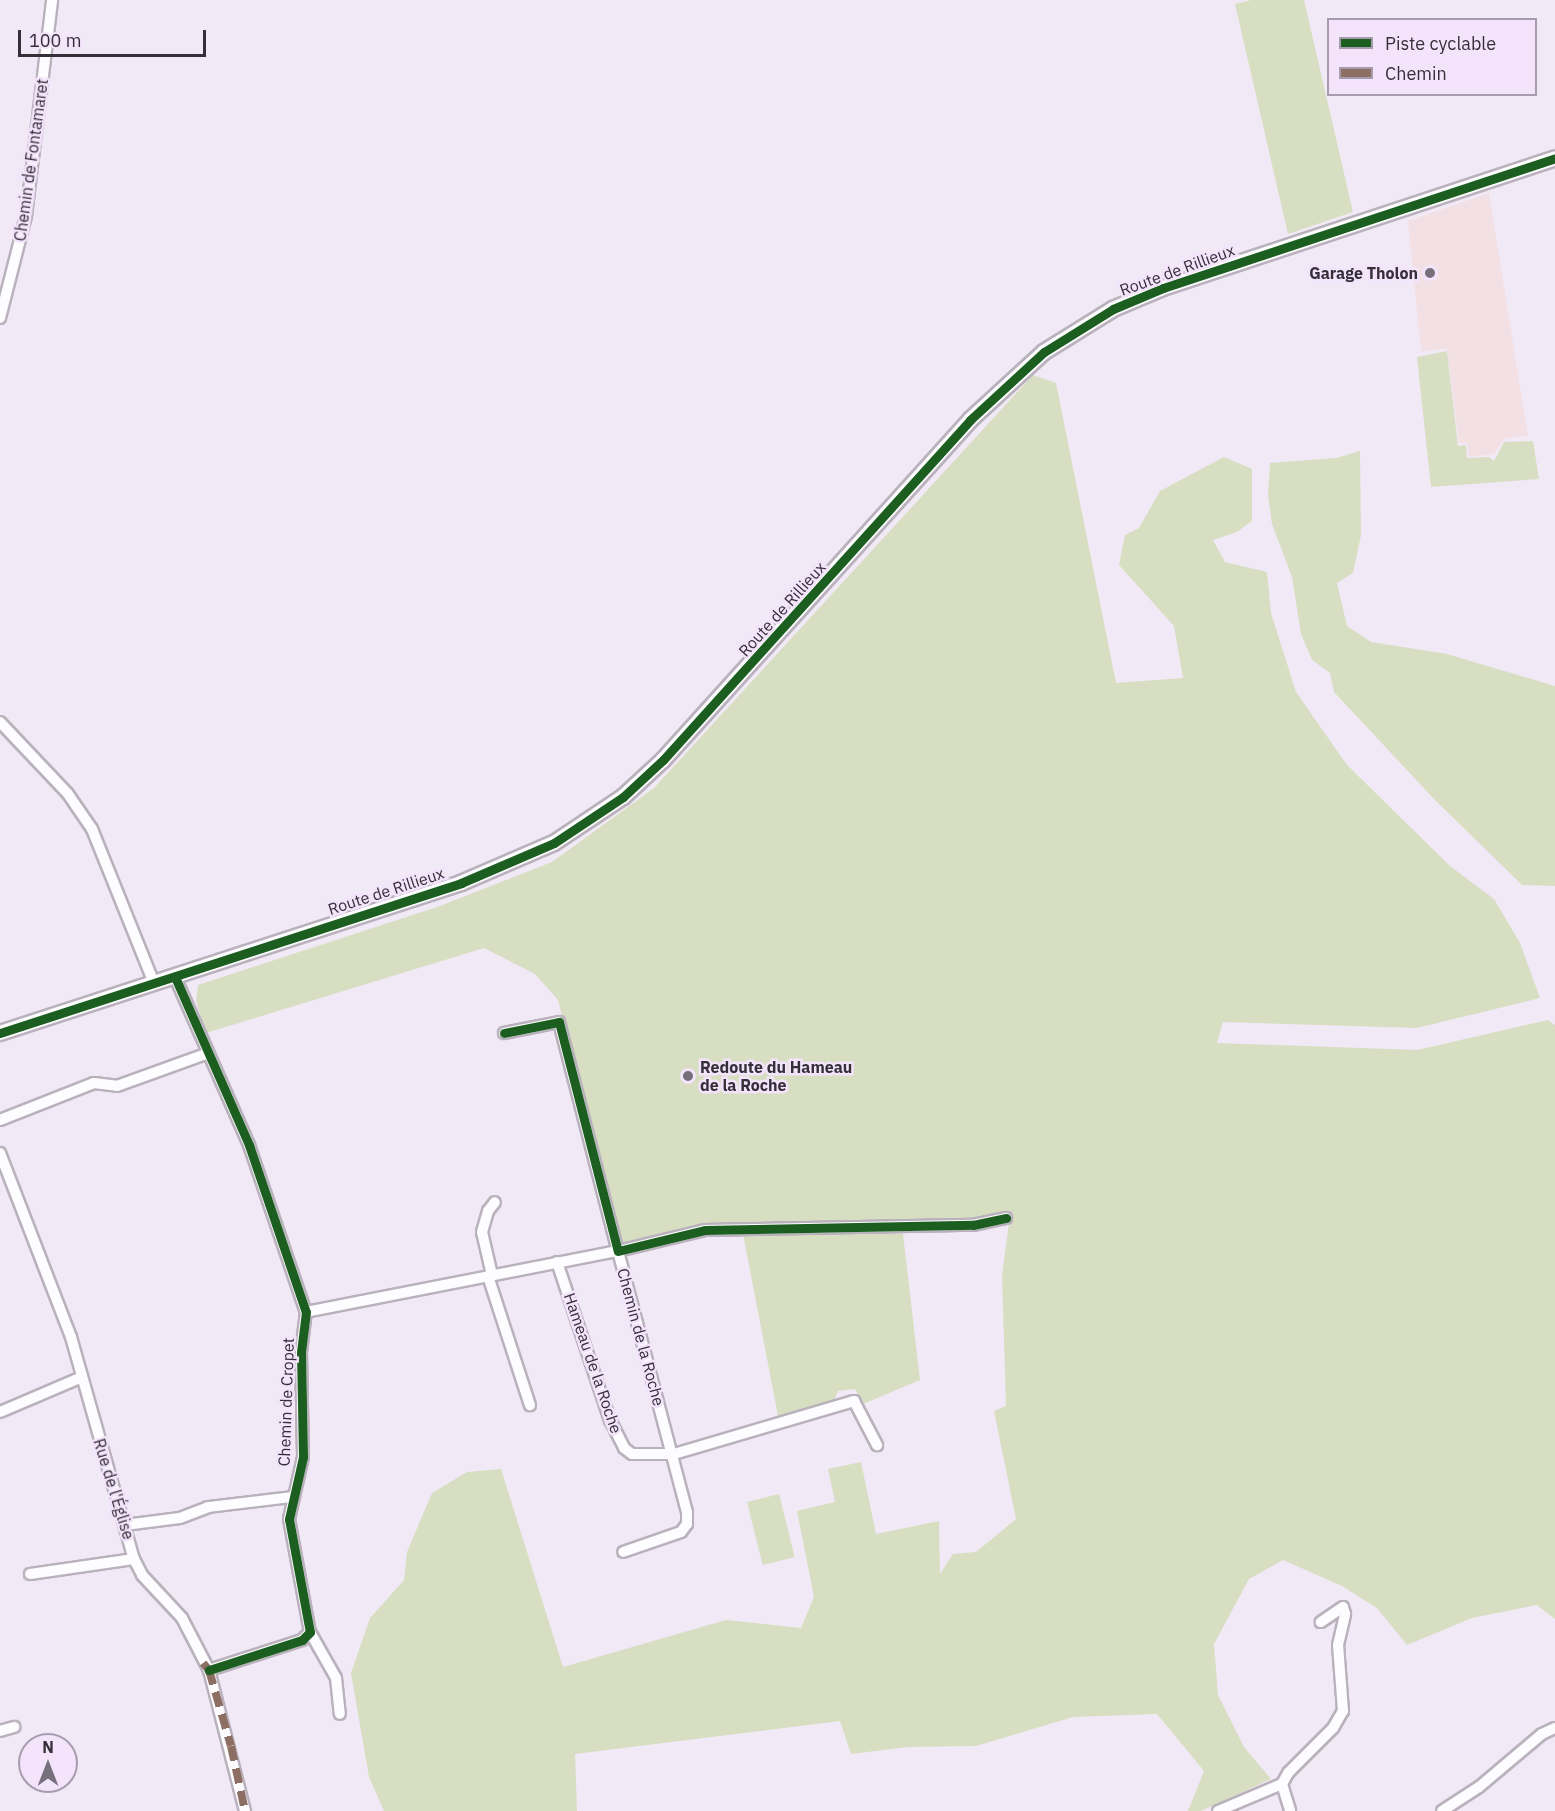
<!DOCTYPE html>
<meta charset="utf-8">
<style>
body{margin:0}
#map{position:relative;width:1555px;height:1811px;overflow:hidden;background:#f2e9f6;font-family:"IBM Plex Sans",sans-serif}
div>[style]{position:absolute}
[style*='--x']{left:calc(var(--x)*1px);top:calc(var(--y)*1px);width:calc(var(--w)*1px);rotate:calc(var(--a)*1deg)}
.industrial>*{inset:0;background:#f3e0e4}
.green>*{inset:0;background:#d8dec2;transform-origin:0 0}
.roads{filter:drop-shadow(2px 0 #b9b2bc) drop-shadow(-2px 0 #b9b2bc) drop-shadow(0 2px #b9b2bc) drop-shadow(0 -2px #b9b2bc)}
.minor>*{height:10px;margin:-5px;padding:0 5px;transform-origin:5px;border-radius:5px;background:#fdfcfe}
.tertiary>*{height:14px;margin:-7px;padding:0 7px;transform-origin:7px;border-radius:7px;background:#fdfcfe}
.quiet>*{height:8px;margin-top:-4px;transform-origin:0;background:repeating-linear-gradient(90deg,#8d6e63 0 15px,transparent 0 23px)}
.cycleway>*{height:9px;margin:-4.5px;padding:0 4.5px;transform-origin:4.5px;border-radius:4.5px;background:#1b5e20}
.dots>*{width:16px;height:16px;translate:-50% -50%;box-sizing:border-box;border:3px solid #f3e4fb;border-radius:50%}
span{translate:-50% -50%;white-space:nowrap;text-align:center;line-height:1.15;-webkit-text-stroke:5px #f3e4fb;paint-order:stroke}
.street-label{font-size:16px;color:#352f38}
.poi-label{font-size:16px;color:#352f38;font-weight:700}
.right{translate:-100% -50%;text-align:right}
.left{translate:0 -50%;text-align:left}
.legend{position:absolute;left:1327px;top:18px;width:210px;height:78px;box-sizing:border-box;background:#f3e4fb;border:2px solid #a79cad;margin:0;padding:8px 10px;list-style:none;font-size:18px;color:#352f38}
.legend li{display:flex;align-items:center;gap:12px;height:30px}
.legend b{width:30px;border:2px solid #a79cad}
.north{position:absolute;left:18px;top:1733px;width:60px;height:60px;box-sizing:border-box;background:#f3e4fb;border:2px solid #a79cad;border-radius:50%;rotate:0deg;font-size:16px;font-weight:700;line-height:24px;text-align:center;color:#352f38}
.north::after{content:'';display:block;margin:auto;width:21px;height:27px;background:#77707a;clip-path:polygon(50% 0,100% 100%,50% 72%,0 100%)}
.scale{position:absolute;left:18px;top:30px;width:188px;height:27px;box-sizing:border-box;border:3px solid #352f38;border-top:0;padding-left:8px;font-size:18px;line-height:21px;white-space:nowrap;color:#352f38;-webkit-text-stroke:4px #f3e4fb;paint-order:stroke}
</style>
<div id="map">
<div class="industrial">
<div style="clip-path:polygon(1489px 193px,1528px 436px,1505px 438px,1494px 454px,1469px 457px,1467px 443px,1459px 443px,1447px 348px,1421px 352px,1408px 221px)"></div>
</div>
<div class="green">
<div style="clip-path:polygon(1251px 0,1304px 0,1353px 212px,1288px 234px,1235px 4px)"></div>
<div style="clip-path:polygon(1447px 351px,1458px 446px,1466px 445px,1467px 458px,1489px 457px,1494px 461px,1504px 442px,1533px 441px,1539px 479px,1431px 487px,1417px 357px)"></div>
<div style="clip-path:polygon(1033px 375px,1056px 383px,1116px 683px,1183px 678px,1174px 626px,1119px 565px,1125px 535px,1139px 528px,1160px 491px,1224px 457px,1252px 469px,1252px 521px,1237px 532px,1213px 540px,1225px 562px,1267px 572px,1271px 613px,1296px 692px,1347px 765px,1450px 866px,1494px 899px,1520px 943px,1540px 998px,1417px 1028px,1223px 1022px,1217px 1043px,1417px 1050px,1548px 1020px,1555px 1025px,1555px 1619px,1537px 1605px,1472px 1618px,1407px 1645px,1377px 1608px,1342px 1586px,1283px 1560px,1249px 1579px,1214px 1644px,1218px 1695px,1244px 1747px,1271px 1779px,1201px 1811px,1188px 1811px,1204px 1771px,1157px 1714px,1073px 1717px,976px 1746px,908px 1747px,851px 1754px,840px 1721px,575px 1754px,577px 1811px,384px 1811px,369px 1777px,351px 1673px,370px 1618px,404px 1580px,407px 1552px,432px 1493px,467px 1472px,501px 1469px,563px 1667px,726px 1620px,801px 1628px,814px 1597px,797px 1511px,835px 1502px,828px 1469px,861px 1462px,876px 1534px,939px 1521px,940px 1574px,953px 1554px,976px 1552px,1016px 1519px,994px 1411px,1006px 1406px,1002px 1275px,1009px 1223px,996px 1218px,741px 1226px,622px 1245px,558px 1000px,535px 974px,484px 948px,206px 1033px,196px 1001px,198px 985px,440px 906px,552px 862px,654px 788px)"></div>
<div style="clip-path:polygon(1360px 451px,1361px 535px,1353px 573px,1337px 583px,1347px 626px,1371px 642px,1447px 654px,1555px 686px,1555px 886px,1522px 885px,1434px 799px,1334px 692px,1330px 673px,1312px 660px,1301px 634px,1292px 577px,1272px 524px,1268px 495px,1270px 463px,1336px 458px)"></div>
<div style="clip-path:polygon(743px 1234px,903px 1234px,920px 1380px,863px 1404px,855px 1389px,838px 1391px,832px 1406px,779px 1421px)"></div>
<div style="left:779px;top:1494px;width:65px;height:33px;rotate:76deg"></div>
</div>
<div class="roads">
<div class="minor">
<div style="--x:0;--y:318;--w:105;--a:-75.7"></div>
<div style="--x:26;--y:216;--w:218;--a:-83.1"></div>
<div style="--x:0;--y:722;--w:99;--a:46.6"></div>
<div style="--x:68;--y:794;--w:42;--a:55.6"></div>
<div style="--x:92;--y:829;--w:166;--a:68.1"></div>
<div style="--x:175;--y:977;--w:184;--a:66.2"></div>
<div style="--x:249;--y:1145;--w:176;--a:71.2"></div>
<div style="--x:306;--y:1312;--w:40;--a:97.1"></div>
<div style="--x:301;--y:1352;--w:105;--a:88.9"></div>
<div style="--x:303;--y:1457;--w:64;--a:102.7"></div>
<div style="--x:289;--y:1519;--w:115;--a:79.5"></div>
<div style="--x:310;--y:1632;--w:11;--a:135"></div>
<div style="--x:302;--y:1640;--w:98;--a:162.1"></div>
<div style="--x:504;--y:1033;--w:56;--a:-11.3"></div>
<div style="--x:559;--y:1022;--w:236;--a:75.6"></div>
<div style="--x:618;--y:1251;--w:89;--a:-13.6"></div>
<div style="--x:705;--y:1230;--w:268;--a:-1.1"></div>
<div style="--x:973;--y:1225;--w:34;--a:-12"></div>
<div style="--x:0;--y:1120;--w:101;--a:-21.5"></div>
<div style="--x:94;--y:1083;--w:23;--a:7"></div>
<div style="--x:117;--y:1086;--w:95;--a:-19.8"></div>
<div style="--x:0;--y:1153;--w:197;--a:68.9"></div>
<div style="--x:71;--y:1337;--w:231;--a:74.2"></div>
<div style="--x:134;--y:1559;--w:18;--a:63"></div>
<div style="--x:142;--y:1575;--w:59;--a:47.1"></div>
<div style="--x:182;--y:1618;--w:59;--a:62.6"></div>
<div style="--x:209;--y:1670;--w:146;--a:75.7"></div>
<div style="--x:557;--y:1262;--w:167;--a:71.5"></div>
<div style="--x:610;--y:1420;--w:31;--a:63"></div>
<div style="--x:624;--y:1448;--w:10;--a:37"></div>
<div style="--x:632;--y:1454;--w:42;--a:0"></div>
<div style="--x:674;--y:1454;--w:188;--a:-16.4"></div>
<div style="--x:854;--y:1401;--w:50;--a:62.4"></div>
<div style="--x:492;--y:1275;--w:44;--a:-103.1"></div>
<div style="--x:482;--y:1232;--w:22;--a:-74"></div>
<div style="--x:488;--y:1211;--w:11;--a:-52"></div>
<div style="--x:488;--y:1276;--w:136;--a:72"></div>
<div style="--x:306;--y:1312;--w:318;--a:-11.1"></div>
<div style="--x:618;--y:1251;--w:270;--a:75.2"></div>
<div style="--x:687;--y:1512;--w:12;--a:90"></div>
<div style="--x:687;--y:1524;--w:10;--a:127"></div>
<div style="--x:681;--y:1532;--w:61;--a:161"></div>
<div style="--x:0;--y:1412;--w:89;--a:-23.1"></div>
<div style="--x:125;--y:1525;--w:55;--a:-7.3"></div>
<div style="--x:180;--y:1518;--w:30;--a:-21"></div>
<div style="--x:208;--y:1507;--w:85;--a:-6.8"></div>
<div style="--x:30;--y:1574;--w:105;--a:-8.2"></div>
<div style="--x:310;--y:1632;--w:53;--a:60.5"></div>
<div style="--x:336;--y:1678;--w:36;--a:84"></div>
<div style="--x:0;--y:1731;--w:15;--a:-16"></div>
<div style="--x:1282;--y:1784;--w:13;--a:-61"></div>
<div style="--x:1288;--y:1773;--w:64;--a:-45"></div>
<div style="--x:1333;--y:1728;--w:20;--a:-60"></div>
<div style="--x:1343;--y:1711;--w:66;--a:-94.3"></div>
<div style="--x:1338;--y:1645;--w:32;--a:-77"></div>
<div style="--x:1345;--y:1614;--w:7;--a:-106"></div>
<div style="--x:1343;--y:1607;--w:27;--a:146"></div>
<div style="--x:1218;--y:1811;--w:69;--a:-22.9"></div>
<div style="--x:1282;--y:1784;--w:28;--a:73"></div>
<div style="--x:1442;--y:1811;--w:44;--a:-33"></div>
<div style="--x:1479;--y:1787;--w:82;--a:-40.1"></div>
<div style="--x:1542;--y:1734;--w:14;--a:-25"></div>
</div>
<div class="tertiary">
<div style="--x:0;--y:1033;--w:485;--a:-18"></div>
<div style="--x:461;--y:883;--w:101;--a:-23.3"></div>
<div style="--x:554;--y:843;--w:83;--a:-33.7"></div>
<div style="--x:623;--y:797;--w:54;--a:-42.8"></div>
<div style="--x:663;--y:760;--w:458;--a:-47.9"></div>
<div style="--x:970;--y:420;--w:100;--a:-42.6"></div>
<div style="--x:1044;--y:352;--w:81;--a:-31.9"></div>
<div style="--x:1113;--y:309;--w:54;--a:-22.8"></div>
<div style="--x:1163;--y:288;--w:413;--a:-18.3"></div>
</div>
</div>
<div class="quiet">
<div style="--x:203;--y:1663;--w:9;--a:49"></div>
<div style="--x:209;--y:1670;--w:79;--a:73.9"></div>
<div style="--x:231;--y:1746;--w:66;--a:77.8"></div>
</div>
<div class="cycleway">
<div style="--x:175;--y:977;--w:184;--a:66.2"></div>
<div style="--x:249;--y:1145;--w:176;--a:71.2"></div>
<div style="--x:306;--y:1312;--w:40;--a:97.1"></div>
<div style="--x:301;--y:1352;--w:105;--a:88.9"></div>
<div style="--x:303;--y:1457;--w:64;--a:102.7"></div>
<div style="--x:289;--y:1519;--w:115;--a:79.5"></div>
<div style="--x:310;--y:1632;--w:11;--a:135"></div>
<div style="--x:302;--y:1640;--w:98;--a:162.1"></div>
<div style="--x:0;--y:1033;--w:485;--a:-18"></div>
<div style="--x:461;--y:883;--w:101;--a:-23.3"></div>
<div style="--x:554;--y:843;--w:83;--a:-33.7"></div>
<div style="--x:623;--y:797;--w:54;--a:-42.8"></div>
<div style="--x:663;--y:760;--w:458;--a:-47.9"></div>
<div style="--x:970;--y:420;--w:100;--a:-42.6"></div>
<div style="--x:1044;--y:352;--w:81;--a:-31.9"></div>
<div style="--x:1113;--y:309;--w:54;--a:-22.8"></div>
<div style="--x:1163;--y:288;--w:413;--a:-18.3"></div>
<div style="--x:504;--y:1033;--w:56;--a:-11.3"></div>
<div style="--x:559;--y:1022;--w:236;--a:75.6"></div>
<div style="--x:618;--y:1251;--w:89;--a:-13.6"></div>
<div style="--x:705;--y:1230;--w:268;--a:-1.1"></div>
<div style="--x:973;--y:1225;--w:34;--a:-12"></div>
</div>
<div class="dots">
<div style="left:1430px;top:273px;background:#77707a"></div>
<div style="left:688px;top:1076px;background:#77707a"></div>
</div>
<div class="street-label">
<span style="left:31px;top:160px;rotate:-82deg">Chemin de Fontamaret</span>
<span style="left:1177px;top:270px;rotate:-20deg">Route de Rillieux</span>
<span style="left:782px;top:609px;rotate:-48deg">Route de Rillieux</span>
<span style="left:386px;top:891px;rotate:-18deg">Route de Rillieux</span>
<span style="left:641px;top:1337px;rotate:75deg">Chemin de la Roche</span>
<span style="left:593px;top:1363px;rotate:71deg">Hameau de la Roche</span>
<span style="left:286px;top:1402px;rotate:-88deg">Chemin de Cropet</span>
<span style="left:114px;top:1489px;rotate:73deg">Rue de l'Église</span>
</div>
<div class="poi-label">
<span class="right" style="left:1418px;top:273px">Garage Tholon</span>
<span class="left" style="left:700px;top:1076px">Redoute du Hameau<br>de la Roche</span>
</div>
<ul class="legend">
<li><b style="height:8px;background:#1b5e20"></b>Piste cyclable</li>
<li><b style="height:8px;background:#8d6e63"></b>Chemin</li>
</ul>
<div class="north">N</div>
<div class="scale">100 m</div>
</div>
